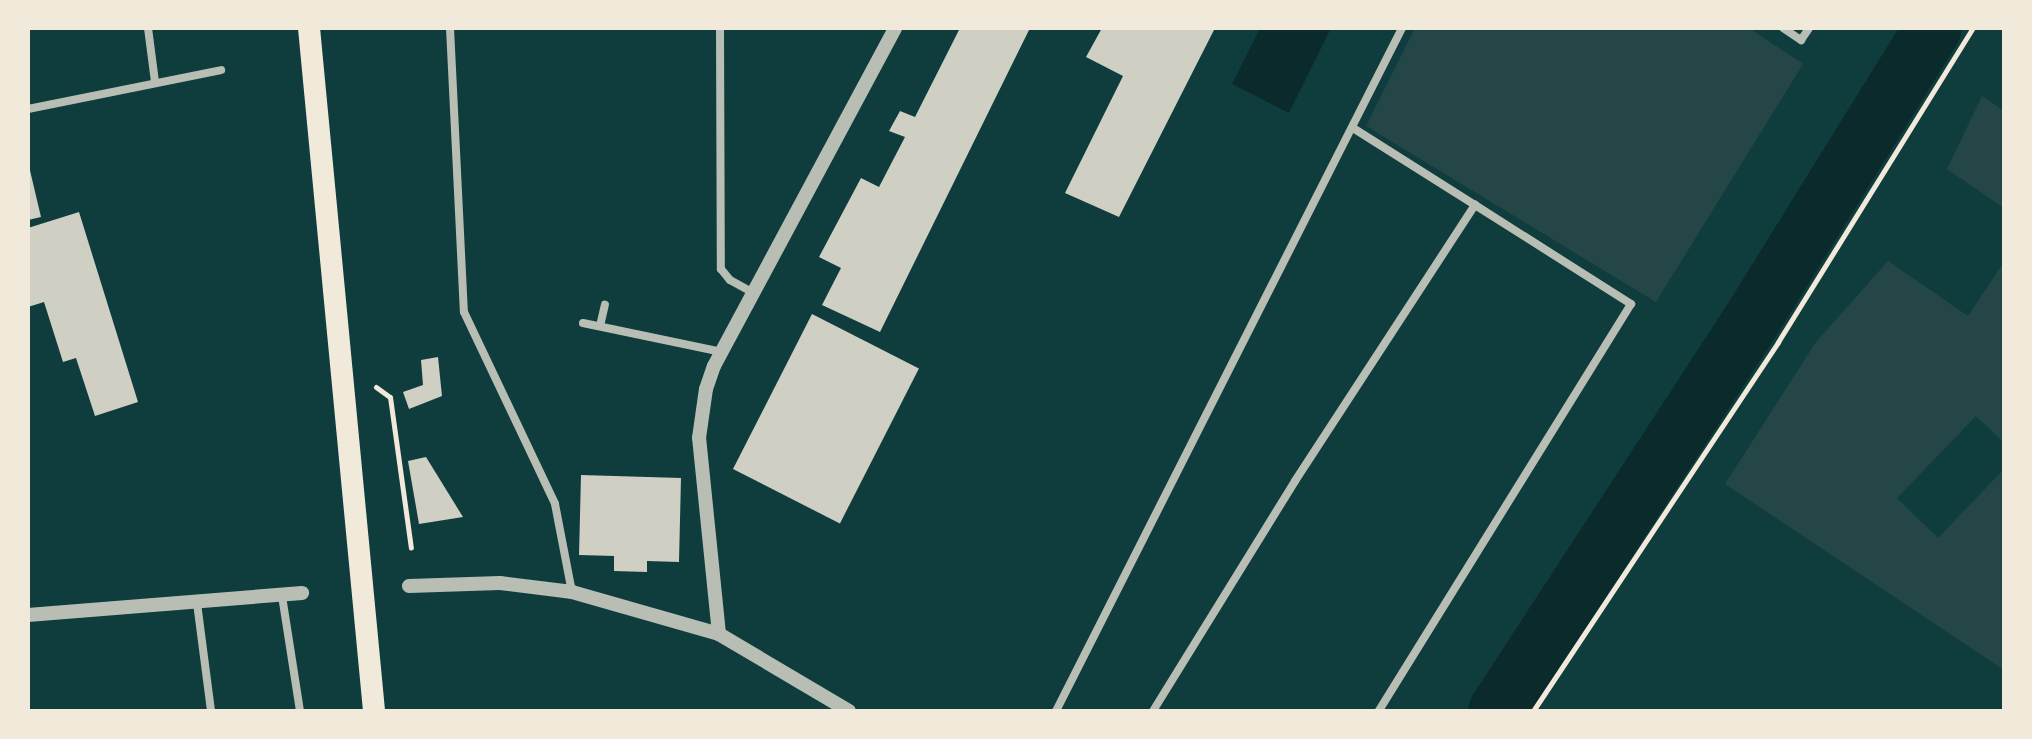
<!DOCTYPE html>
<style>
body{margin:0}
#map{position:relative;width:2032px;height:739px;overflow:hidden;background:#0f3d3e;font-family:"Exo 2",sans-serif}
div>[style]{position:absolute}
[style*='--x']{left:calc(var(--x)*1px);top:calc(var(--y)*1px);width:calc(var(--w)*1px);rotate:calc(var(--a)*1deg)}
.green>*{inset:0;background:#244646}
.water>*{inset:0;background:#0a2a2b}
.river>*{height:58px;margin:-29px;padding:0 29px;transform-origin:29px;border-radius:29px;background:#0a2a2b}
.building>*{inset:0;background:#cfcfc3;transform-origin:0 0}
.path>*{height:5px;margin:-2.5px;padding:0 2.5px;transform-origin:2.5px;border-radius:2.5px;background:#f1e9da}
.minor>*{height:8px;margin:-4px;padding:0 4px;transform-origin:4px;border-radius:4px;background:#b8beb3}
.tertiary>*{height:14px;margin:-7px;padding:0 7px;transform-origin:7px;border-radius:7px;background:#b8beb3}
.trunk>*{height:22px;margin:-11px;padding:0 11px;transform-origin:11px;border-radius:11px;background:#f1e9da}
span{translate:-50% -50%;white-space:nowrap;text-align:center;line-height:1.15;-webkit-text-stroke:6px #f1e9da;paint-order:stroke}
.frame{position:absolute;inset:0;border:30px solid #f1e9da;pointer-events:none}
</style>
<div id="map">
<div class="green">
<div style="clip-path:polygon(1415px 28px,1749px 28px,1803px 64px,1656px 302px,1366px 126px)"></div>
<div style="clip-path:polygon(1982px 96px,2004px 111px,2004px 208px,1947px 169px)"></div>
<div style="clip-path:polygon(1888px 261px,1968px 316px,2004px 262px,2004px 443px,1976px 416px,1897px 498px,1938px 538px,2004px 469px,2004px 670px,1725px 484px,1816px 342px)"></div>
</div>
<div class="water">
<div style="clip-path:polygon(1260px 28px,1331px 28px,1289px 113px,1232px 84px)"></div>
</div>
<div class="river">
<div style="--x:1497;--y:711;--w:463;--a:-56.9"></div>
<div style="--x:1750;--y:323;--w:347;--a:-58.2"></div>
</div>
<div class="building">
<div style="clip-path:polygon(960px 28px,1030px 28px,880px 332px,822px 305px,841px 268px,819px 257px,861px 178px,879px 187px,905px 137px,889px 131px,900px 111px,915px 117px)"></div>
<div style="clip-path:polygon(1102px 28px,1215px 28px,1119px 217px,1065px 193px,1123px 76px,1086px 57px)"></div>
<div style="clip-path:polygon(28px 162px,41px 217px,28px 220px)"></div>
<div style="clip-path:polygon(79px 212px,138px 402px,95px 416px,76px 358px,63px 362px,44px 302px,28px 307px,28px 228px)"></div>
<div style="left:812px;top:314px;width:120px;height:174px;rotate:27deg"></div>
<div style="clip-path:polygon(438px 357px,442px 396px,409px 409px,403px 392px,423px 385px,421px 360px)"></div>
<div style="clip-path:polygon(426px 457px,463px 517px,419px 524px,408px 461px)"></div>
<div style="clip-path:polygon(581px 475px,681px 478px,679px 562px,647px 561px,647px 572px,614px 571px,614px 556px,579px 555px)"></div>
</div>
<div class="path">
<div style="--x:376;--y:387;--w:17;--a:36"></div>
<div style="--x:390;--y:397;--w:152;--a:82.1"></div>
<div style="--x:1533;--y:711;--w:443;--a:-56.4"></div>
<div style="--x:1778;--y:342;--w:370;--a:-58.2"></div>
</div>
<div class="minor">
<div style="--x:148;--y:28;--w:54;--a:82.6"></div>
<div style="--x:450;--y:28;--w:284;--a:87.2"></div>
<div style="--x:464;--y:312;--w:212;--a:64.6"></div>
<div style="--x:555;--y:504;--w:90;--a:79.1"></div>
<div style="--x:720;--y:28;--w:241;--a:89.8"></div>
<div style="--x:721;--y:269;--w:14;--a:51"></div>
<div style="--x:730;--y:280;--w:26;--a:29"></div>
<div style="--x:1783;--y:28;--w:22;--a:34"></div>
<div style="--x:1801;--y:40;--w:14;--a:-56"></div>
<div style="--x:28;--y:109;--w:197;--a:-11.4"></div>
<div style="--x:1353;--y:128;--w:144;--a:32.3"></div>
<div style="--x:583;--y:323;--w:142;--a:11.8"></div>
<div style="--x:600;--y:326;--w:22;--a:-77"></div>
<div style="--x:282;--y:596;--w:116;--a:81.1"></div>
<div style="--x:197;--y:603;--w:109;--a:82.6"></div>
<div style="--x:1056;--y:711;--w:766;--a:-63.13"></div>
<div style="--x:1153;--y:711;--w:270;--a:-58.3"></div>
<div style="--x:1295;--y:481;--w:330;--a:-56.9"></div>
<div style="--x:1475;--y:205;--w:185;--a:32.4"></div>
<div style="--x:1631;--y:304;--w:479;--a:121.8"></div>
</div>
<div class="tertiary">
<div style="--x:409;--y:586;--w:91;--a:-1.9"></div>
<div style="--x:500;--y:583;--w:73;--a:7.1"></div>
<div style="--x:572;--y:592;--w:153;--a:15.9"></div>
<div style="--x:28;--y:615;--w:275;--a:-4.6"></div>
<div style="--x:849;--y:711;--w:151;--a:-149.4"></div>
<div style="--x:719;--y:634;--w:197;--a:-95.8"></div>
<div style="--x:699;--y:438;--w:49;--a:-81.9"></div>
<div style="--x:706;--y:389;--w:24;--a:-71"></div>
<div style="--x:714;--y:366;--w:383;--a:-61.8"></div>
</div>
<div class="trunk">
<div style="--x:309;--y:28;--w:686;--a:84.56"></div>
</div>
<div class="frame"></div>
</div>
